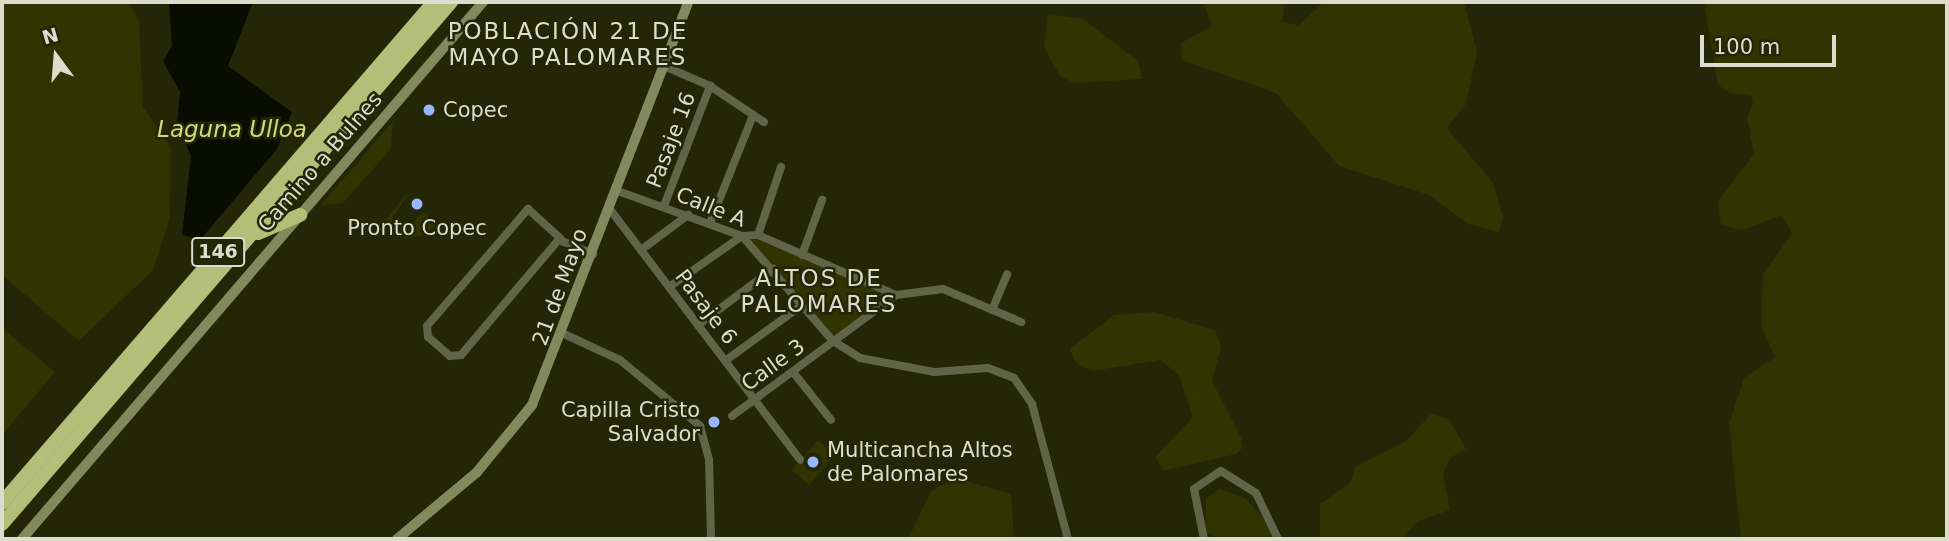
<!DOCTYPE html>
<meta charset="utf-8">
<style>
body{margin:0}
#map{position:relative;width:1949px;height:541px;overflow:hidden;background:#232708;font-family:"DejaVu Sans",sans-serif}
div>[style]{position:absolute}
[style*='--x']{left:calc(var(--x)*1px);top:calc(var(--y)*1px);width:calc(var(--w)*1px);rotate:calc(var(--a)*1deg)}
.green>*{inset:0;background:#2f3400;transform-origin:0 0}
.water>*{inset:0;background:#090c00}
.street>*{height:8px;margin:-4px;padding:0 4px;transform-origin:4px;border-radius:4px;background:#606449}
.secondary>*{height:10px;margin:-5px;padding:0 5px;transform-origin:5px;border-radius:5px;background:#82895c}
.highway>*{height:14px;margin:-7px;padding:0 7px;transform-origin:7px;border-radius:7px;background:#b3be78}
.dots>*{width:19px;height:19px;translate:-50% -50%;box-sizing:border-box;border:4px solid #232708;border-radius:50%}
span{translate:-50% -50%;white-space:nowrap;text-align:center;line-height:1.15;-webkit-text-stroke:5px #232708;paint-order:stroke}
.shield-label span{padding:2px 5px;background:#232708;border:2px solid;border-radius:5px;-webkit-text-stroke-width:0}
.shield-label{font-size:19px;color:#dbdecd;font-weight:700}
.poi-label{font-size:21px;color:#dbdecd}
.left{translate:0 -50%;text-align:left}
.right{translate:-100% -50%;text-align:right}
.street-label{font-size:21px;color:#dbdecd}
.neighbourhood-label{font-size:23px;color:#dbdecd;letter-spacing:2px}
.water-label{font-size:23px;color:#cddb79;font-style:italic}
.frame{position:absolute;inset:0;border:4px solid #dbdecd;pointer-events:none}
.north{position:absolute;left:21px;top:21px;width:70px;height:70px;-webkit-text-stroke:5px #232708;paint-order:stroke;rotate:344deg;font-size:19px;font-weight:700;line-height:28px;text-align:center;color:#dbdecd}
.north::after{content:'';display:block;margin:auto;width:24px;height:32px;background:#dbdecd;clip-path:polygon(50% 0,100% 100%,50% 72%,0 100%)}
.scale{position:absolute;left:1700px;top:35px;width:136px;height:32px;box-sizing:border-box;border:4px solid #dbdecd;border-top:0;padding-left:9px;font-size:21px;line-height:24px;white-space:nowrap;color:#dbdecd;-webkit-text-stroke:5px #232708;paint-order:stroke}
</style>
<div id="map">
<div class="green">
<div style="clip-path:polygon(2px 2px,129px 2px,139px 20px,143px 107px,171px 147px,170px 218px,153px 270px,79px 341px,2px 275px)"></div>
<div style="clip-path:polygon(1203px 2px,1285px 2px,1282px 22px,1299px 25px,1324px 2px,1464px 2px,1477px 52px,1466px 104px,1447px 128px,1493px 183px,1503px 216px,1499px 232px,1468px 224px,1429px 195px,1339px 166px,1276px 93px,1182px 60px,1181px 43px,1212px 26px)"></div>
<div style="clip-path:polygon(1704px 2px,1947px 2px,1947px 539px,1741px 539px,1729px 423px,1744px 378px,1775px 357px,1761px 325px,1763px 274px,1792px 234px,1782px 215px,1742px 230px,1721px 225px,1718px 201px,1754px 154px,1747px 117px,1753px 102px,1751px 95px,1730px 93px,1718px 85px)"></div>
<div style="clip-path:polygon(1048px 14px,1083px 19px,1138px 61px,1142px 79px,1075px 83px,1060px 76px,1044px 47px)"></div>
<div style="clip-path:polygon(393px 121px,390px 150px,343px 203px,320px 206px)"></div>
<div style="clip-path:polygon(412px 188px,391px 220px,406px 232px,422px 212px,437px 224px,424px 235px,406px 239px,382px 224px)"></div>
<div style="clip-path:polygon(737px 235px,751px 237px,891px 295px,829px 340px)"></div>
<div style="clip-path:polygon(1154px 312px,1215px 330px,1221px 347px,1212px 381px,1241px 438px,1243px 447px,1236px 454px,1163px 471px,1155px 457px,1193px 417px,1179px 375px,1160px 360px,1092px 371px,1076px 363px,1070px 349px,1114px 315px)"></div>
<div style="clip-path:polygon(2px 328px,55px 372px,2px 435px)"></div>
<div style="clip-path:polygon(1431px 414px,1449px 419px,1466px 449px,1450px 458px,1443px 474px,1450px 510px,1418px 521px,1401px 539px,1320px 539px,1320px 504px,1350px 483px,1356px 466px,1406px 441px)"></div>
<div style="left:818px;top:440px;width:23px;height:40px;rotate:41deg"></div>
<div style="clip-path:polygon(955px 478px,1011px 494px,1014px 539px,908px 539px,931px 491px)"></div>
<div style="clip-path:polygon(1220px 489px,1245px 498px,1269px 524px,1273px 539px,1221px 539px,1206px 532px,1206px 498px)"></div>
</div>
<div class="water">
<div style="clip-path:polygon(169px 2px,253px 2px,228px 66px,292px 112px,277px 149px,200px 240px,182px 235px,191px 156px,177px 123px,180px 92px,163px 61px,172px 46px)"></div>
</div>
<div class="street">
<div style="--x:664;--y:66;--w:50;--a:23.5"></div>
<div style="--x:710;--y:86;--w:65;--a:33.7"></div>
<div style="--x:615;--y:190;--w:135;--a:19.9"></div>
<div style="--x:742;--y:236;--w:139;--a:49.1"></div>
<div style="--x:833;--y:341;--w:32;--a:32"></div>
<div style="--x:860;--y:358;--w:75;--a:10.7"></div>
<div style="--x:934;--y:372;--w:54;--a:-4.2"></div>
<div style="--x:988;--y:368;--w:28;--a:21"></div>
<div style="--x:1014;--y:378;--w:32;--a:55"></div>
<div style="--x:1032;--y:404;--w:140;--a:75.1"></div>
<div style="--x:664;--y:206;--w:129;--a:-69"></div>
<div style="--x:609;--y:208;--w:316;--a:52.8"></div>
<div style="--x:710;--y:223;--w:113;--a:-68.2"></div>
<div style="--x:758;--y:235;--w:72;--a:-71.3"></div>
<div style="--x:742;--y:236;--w:16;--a:-4"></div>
<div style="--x:758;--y:235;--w:150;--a:23.5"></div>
<div style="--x:560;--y:238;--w:153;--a:130.2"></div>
<div style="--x:461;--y:355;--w:11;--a:175"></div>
<div style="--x:450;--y:356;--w:29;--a:-139"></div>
<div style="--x:428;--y:337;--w:11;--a:-95"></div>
<div style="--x:427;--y:326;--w:155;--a:-49.2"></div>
<div style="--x:528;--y:209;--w:43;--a:42.2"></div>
<div style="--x:560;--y:238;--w:4;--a:56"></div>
<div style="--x:562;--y:241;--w:34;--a:23"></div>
<div style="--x:641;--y:250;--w:59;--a:-36.7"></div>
<div style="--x:802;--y:255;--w:59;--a:-70"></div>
<div style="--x:669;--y:287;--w:89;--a:-34.9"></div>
<div style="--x:992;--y:310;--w:39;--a:-67"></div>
<div style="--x:698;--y:325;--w:94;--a:-36.7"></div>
<div style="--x:564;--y:334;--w:62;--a:24.9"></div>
<div style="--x:620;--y:360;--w:104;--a:39.5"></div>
<div style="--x:700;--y:426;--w:35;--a:75"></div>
<div style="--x:709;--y:460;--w:79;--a:88.5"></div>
<div style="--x:725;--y:361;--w:95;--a:-36"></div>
<div style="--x:793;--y:372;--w:61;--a:51.6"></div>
<div style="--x:732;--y:416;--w:204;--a:-36.4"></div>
<div style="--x:896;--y:295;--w:47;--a:-7.3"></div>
<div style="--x:943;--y:289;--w:85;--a:22.9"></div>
<div style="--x:1204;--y:539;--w:51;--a:-101.3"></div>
<div style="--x:1194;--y:489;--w:32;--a:-34"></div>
<div style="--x:1221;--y:471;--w:41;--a:32.2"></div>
<div style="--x:1256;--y:493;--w:51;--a:64.4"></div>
</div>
<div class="secondary">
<div style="--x:22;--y:539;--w:708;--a:-49.35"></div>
<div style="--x:397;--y:539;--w:104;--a:-39.9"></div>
<div style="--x:477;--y:472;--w:87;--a:-50.6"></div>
<div style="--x:532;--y:405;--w:432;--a:-68.8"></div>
</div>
<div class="highway">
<div style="--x:258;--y:233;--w:46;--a:-23.2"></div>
<div style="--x:2;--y:503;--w:662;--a:-49.23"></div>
<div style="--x:2;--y:524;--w:689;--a:-49.3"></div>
</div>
<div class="dots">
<div style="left:429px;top:110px;background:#97b6fd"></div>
<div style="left:417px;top:204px;background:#97b6fd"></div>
<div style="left:714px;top:422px;background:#97b6fd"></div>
<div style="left:813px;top:462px;background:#97b6fd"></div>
</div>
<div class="shield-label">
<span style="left:218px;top:252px">146</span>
</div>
<div class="poi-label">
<span class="left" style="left:443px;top:110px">Copec</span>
<span style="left:417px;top:228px">Pronto Copec</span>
<span class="right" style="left:700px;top:422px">Capilla Cristo<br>Salvador</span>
<span class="left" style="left:827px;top:462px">Multicancha Altos<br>de Palomares</span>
</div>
<div class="street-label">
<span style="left:671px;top:140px;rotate:-69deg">Pasaje 16</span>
<span style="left:320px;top:162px;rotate:-49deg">Camino a Bulnes</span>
<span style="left:711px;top:207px;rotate:22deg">Calle A</span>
<span style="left:560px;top:287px;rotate:-70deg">21 de Mayo</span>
<span style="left:706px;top:307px;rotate:53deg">Pasaje 6</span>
<span style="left:773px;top:365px;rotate:-36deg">Calle 3</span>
</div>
<div class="neighbourhood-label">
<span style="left:568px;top:44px">POBLACIÓN 21 DE<br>MAYO PALOMARES</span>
<span style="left:819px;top:291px">ALTOS DE<br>PALOMARES</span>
</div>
<div class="water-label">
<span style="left:232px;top:129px">Laguna Ulloa</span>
</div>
<div class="frame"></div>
<div class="north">N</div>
<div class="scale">100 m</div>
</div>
